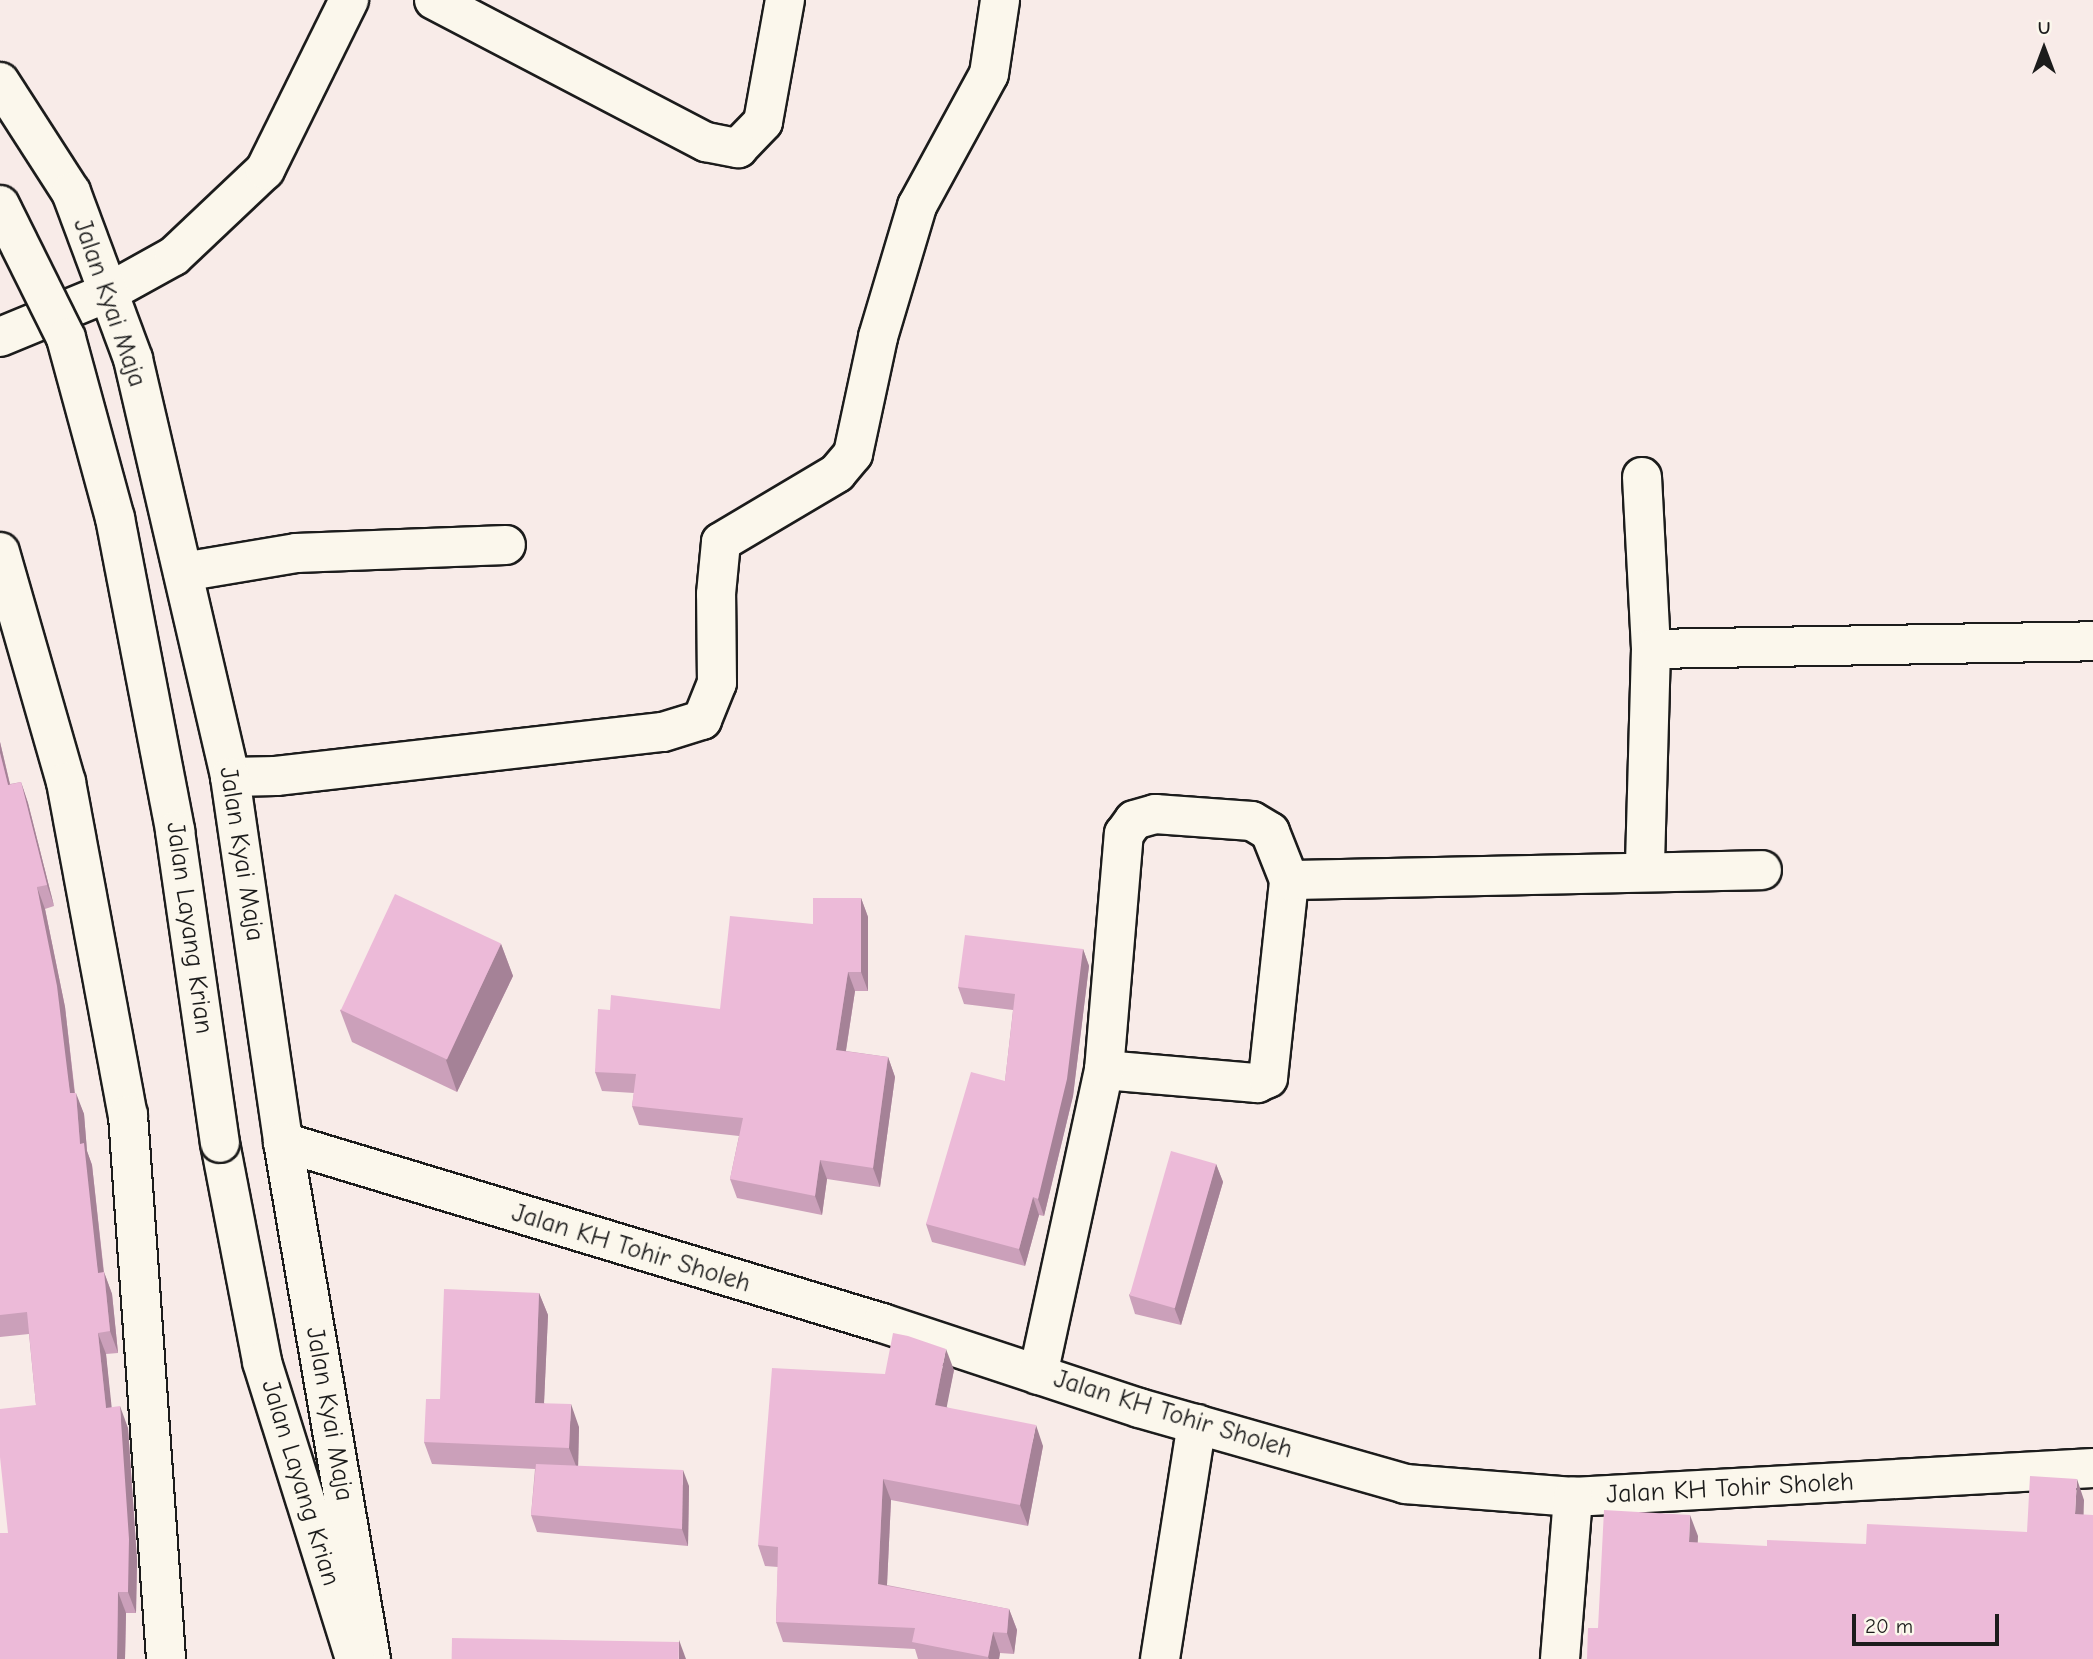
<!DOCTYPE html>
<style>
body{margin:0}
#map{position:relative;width:2093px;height:1659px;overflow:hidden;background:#f8ebe8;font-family:"Comic Neue",sans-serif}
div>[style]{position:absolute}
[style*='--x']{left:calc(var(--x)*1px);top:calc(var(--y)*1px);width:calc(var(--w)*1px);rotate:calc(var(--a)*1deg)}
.roads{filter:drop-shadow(2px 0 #1c1c1c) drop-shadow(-2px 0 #1c1c1c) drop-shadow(0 2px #1c1c1c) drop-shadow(0 -2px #1c1c1c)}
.minor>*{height:38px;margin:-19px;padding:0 19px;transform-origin:19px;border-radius:19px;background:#fbf7ec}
.tertiary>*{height:38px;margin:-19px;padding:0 19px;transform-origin:19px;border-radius:19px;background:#fbf7ec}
.primary>*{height:38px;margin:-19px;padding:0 19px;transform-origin:19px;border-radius:19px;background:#fbf7ec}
.bridges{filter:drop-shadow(2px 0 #1c1c1c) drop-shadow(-2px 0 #1c1c1c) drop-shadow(0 2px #1c1c1c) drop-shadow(0 -2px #1c1c1c)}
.primary-bridge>*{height:38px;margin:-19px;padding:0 19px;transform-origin:19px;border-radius:19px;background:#fbf7ec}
.wall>*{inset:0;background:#cba0ba}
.shaded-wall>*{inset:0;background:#a58297}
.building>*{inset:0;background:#ecbad8;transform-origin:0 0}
span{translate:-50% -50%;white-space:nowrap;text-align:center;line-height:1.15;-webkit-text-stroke:5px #fbf7ec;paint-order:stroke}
.street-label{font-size:26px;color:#1c1c1c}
.north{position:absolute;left:2009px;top:14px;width:70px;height:70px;-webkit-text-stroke:5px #fbf7ec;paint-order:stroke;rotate:0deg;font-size:19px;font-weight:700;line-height:28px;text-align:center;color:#1c1c1c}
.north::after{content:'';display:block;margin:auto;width:24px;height:32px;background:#1c1c1c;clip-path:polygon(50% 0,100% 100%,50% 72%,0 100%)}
.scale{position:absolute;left:1852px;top:1614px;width:147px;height:32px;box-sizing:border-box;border:4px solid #1c1c1c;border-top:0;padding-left:9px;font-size:21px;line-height:24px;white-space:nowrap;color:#1c1c1c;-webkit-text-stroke:5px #fbf7ec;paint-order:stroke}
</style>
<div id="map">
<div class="roads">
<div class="minor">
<div style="--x:434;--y:0;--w:307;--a:27.6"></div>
<div style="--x:706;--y:142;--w:33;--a:11"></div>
<div style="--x:738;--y:148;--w:36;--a:-46"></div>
<div style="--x:763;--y:122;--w:124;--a:-79.8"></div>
<div style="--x:0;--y:337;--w:118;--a:-22.4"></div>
<div style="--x:109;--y:292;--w:74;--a:-29"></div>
<div style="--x:174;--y:256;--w:125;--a:-43.4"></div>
<div style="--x:265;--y:170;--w:190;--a:-63.7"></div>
<div style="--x:1642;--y:477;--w:172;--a:87"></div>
<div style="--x:1651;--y:649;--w:220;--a:91.6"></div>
<div style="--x:0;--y:552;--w:239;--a:74"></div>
<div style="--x:66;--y:782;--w:339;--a:79.5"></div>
<div style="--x:128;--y:1115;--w:545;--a:86"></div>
<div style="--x:183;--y:572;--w:115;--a:-9.5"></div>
<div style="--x:296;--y:553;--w:210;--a:-2.2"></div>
<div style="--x:1651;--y:649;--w:442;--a:-1"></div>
<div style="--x:230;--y:777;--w:46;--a:-1.2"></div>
<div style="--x:276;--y:776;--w:389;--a:-6.5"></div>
<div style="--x:663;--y:732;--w:41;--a:-17.1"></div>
<div style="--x:702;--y:720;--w:40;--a:-68"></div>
<div style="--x:717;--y:683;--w:89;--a:-90.6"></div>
<div style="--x:716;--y:594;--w:52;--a:-84.5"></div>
<div style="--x:721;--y:542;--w:135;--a:-30.7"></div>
<div style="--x:837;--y:473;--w:25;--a:-50"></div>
<div style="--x:853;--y:454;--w:120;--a:-77.9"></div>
<div style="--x:878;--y:337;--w:137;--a:-73.4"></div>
<div style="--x:917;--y:206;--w:150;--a:-61.4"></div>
<div style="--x:989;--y:74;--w:75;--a:-81.5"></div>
<div style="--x:1104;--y:1070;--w:154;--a:4.9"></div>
<div style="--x:1257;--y:1083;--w:12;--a:-24"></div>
<div style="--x:1268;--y:1078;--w:199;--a:-83.9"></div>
<div style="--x:1289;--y:880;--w:473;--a:-1.2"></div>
<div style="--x:283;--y:1142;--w:626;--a:16.81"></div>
<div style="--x:882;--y:1323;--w:271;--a:18.3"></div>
<div style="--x:1139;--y:1408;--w:277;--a:15.9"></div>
<div style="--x:1405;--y:1484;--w:169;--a:4.4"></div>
<div style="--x:1573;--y:1497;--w:521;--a:-3.19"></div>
<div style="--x:1038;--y:1375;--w:312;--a:-77.8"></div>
<div style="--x:1104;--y:1070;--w:237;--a:-85.2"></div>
<div style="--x:1124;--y:834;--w:17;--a:-54"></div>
<div style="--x:1134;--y:820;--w:22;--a:-16"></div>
<div style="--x:1155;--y:814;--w:97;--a:4.1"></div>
<div style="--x:1252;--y:821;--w:21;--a:31"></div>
<div style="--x:1270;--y:832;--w:52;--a:68.4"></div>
<div style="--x:1160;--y:1659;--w:238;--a:-81.1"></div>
<div style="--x:1560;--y:1659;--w:163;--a:-85.4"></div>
</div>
<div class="tertiary">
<div style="--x:0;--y:82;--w:131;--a:57.2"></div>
<div style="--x:71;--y:192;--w:178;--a:69.6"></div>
<div style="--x:133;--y:359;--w:429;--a:76.9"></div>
<div style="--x:230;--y:777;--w:369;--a:81.7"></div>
<div style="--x:283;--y:1142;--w:524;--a:80.34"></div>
</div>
<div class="primary">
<div style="--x:220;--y:1143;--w:223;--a:79.1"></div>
<div style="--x:262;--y:1362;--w:311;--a:72.6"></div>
</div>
</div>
<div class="bridges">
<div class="primary-bridge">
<div style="--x:0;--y:205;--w:148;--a:63.6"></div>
<div style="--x:66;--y:338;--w:187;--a:74.8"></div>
<div style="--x:115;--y:518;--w:319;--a:79.1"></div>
<div style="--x:175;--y:831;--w:315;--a:81.8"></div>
</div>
</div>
<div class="wall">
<div style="clip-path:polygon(0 742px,10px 784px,21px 782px,28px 803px,54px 906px,45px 909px,65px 1007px,75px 1093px,84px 1114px,87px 1151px,92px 1165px,104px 1272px,112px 1294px,118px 1353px,106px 1354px,111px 1407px,128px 1428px,137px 1560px,136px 1613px,126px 1613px,125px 1659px,0 1659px,8px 1533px,36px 1405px,29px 1334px,0 1337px)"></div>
<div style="clip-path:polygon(861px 898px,868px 917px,868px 991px,855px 991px,846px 1051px,888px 1057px,895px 1077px,880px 1187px,827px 1179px,822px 1215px,737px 1198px,730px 1179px,739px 1136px,639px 1125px,632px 1106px,634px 1093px,602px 1091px,595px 1072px,610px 1010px,720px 1009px,813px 924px)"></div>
<div style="clip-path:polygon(501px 944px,513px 976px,457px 1092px,352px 1042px,340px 1010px)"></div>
<div style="clip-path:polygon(1083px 949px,1089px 966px,1073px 1096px,1044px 1216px,1039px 1215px,1025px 1266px,932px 1242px,926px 1224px,1005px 1081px,1013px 1010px,964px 1004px,958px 987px)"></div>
<div style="clip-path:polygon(1216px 1164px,1223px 1182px,1181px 1325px,1135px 1314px,1129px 1295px)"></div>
<div style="clip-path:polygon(539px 1293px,548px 1315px,544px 1403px,579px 1427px,578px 1466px,689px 1486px,688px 1546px,537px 1532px,531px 1515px,535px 1469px,432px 1464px,424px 1442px)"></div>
<div style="clip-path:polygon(954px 1370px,946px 1407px,1043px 1446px,1028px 1526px,891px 1500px,887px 1585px,1009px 1609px,1017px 1630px,1014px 1654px,1000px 1653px,999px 1659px,918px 1659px,915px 1649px,783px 1642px,776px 1622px,778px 1567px,765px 1566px,758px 1545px,885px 1374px)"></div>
</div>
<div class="shaded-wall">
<div style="clip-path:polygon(0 742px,15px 806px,8px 785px,0 753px)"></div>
<div style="clip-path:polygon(21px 782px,28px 803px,54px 906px,47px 885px)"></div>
<div style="clip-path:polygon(37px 887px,45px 909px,65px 1007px,77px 1115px,70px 1093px)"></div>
<div style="clip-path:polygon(861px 898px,868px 917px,868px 991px,861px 972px)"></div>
<div style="clip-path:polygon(501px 944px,513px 976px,457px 1092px,446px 1060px)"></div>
<div style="clip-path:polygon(1083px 949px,1089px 966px,1073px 1096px,1044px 1216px,1038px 1199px)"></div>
<div style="clip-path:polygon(848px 972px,855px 991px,843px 1069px,836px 1050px)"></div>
<div style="clip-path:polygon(888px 1057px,895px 1077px,880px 1187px,873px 1168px)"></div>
<div style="clip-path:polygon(76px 1093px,84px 1114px,87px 1151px,92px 1165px,106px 1294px,98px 1273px,80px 1144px)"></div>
<div style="clip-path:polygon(820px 1160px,827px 1179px,822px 1215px,815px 1196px)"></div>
<div style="clip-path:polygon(1216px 1164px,1223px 1182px,1181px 1325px,1174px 1307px)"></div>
<div style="clip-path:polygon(1033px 1197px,1039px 1215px,1025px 1266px,1019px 1249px)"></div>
<div style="clip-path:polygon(104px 1272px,112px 1294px,118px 1353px,110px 1331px)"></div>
<div style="clip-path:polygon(539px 1293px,548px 1315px,543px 1425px,535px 1403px)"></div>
<div style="clip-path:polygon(98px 1333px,106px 1354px,114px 1429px,106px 1408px)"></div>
<div style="clip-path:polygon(946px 1349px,954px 1370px,943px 1426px,935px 1405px)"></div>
<div style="clip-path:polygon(571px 1404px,579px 1427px,578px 1471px,569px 1448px)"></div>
<div style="clip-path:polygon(120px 1406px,128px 1428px,137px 1560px,136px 1613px,128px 1592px)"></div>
<div style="clip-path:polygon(1036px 1425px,1043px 1446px,1028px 1526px,1020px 1505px)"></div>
<div style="clip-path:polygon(683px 1470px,689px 1486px,688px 1546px,682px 1529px)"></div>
<div style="clip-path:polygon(883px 1479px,891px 1500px,886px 1605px,878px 1584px)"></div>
<div style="clip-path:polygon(2077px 1479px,2084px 1500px,2083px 1535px,2075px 1514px)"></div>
<div style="clip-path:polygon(1690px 1515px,1698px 1536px,1697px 1563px,1689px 1542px)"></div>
<div style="clip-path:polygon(118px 1592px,126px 1613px,125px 1659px,117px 1659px)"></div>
<div style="clip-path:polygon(1009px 1609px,1017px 1630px,1014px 1654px,1007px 1633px)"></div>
<div style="clip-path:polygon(993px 1632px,1000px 1653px,999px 1659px,989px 1659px,988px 1657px)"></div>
<div style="clip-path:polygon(679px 1640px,686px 1659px,679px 1659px)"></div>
</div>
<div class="building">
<div style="clip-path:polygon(0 753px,8px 785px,21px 782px,47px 885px,37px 887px,57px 986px,70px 1093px,76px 1093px,80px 1144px,84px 1143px,98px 1273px,104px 1272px,110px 1331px,98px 1333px,106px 1408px,120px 1406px,129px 1539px,128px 1592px,118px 1592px,117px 1659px,0 1659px,0 1533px,8px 1533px,0 1457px,0 1409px,36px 1405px,27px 1312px,0 1315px)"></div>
<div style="left:395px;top:894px;width:117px;height:128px;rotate:25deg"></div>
<div style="clip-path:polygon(813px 898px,861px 898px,861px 972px,848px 972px,836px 1050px,888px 1057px,873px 1168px,820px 1160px,815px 1196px,730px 1179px,743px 1118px,632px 1106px,636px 1074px,595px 1072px,598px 1009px,610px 1010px,611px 995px,720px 1009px,730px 916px,813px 924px)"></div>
<div style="clip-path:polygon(965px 935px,1083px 949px,1067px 1079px,1038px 1199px,1033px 1197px,1019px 1249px,926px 1224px,971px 1072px,1005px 1081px,1015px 994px,958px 987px)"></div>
<div style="left:1171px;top:1151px;width:47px;height:150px;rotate:16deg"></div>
<div style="clip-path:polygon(444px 1289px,539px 1293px,535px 1403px,571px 1404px,569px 1448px,424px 1442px,426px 1399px,440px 1399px)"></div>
<div style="clip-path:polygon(893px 1333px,908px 1336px,946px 1349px,935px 1405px,1036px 1425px,1020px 1505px,883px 1479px,878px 1584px,1009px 1609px,1007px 1633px,993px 1632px,988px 1657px,912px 1642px,915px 1628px,776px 1622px,778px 1547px,758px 1545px,772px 1368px,885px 1374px)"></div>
<div style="clip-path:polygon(536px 1464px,683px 1470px,682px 1529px,531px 1515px)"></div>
<div style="clip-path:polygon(2030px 1476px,2077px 1479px,2075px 1514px,2093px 1515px,2093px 1659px,1587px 1659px,1588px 1628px,1598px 1628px,1604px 1510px,1690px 1515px,1689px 1542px,1767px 1546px,1767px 1540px,1866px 1544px,1867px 1524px,2027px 1532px)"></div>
<div style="left:452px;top:1638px;width:227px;height:21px;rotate:1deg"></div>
</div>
<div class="street-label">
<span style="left:109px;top:303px;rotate:71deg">Jalan Kyai Maja</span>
<span style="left:241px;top:854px;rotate:81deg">Jalan Kyai Maja</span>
<span style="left:189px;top:928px;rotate:82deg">Jalan Layang Krian</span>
<span style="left:631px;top:1249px;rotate:17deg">Jalan KH Tohir Sholeh</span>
<span style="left:329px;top:1414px;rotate:80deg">Jalan Kyai Maja</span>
<span style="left:1173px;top:1415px;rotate:17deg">Jalan KH Tohir Sholeh</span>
<span style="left:300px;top:1483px;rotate:73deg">Jalan Layang Krian</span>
<span style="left:1730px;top:1489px;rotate:-3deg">Jalan KH Tohir Sholeh</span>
</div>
<div class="north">U</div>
<div class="scale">20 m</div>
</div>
